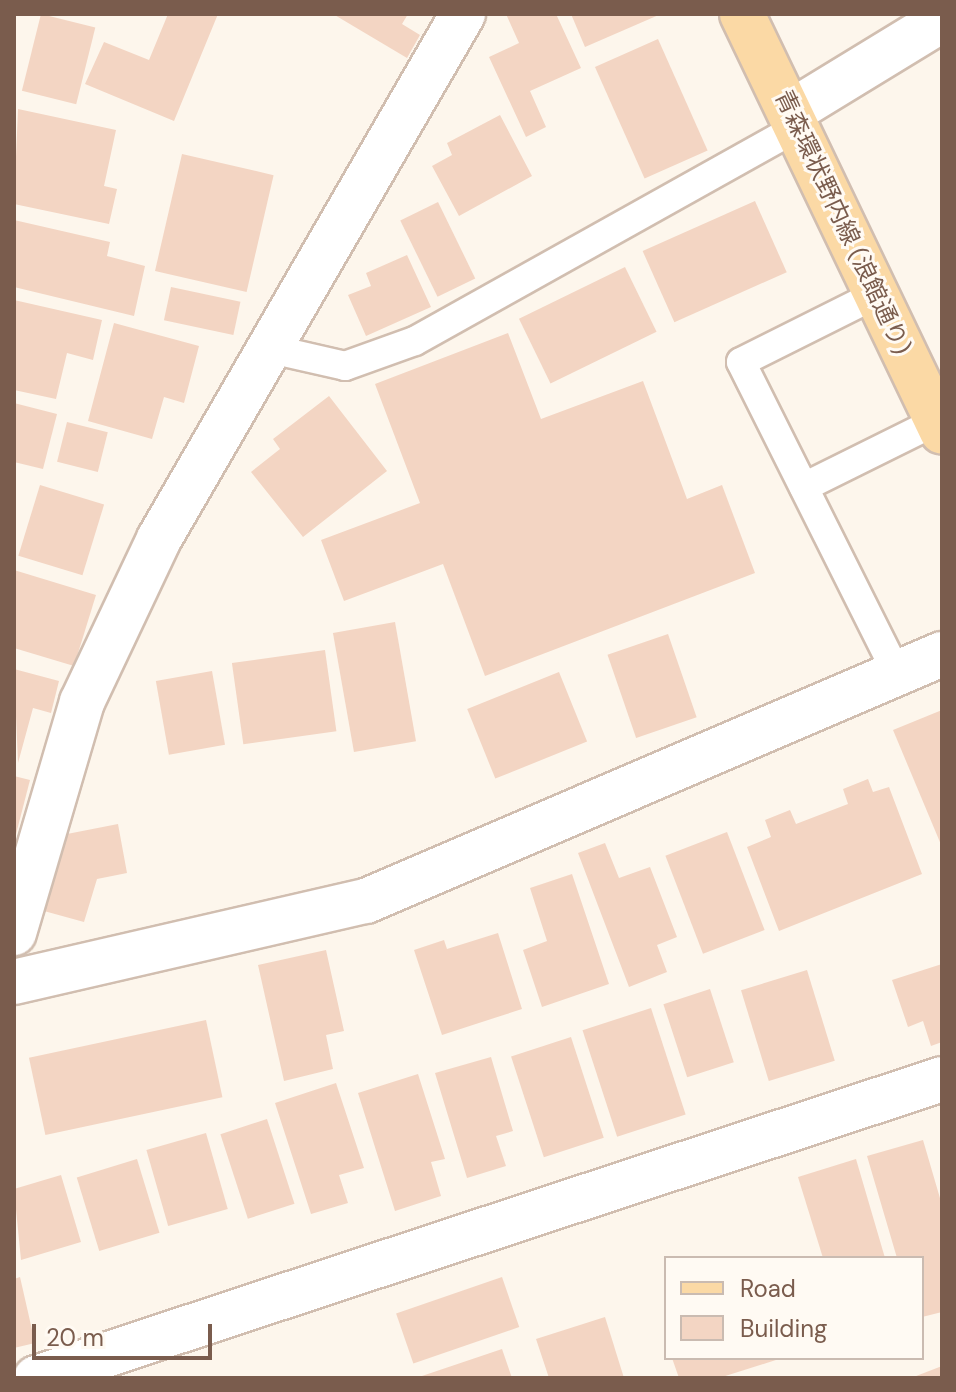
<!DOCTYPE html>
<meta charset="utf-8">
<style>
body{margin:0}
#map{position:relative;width:956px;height:1392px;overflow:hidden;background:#fdf6ec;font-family:"DM Sans","Noto Sans JP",sans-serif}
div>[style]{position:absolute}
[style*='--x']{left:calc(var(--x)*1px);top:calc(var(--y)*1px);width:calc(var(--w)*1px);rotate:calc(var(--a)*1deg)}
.building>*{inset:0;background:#f3d5c3;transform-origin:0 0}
.roads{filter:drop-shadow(2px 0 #d1beb0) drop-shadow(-2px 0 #d1beb0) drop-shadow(0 2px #d1beb0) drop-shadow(0 -2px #d1beb0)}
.lane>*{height:28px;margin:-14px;padding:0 14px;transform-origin:14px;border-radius:14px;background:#fff}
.street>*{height:44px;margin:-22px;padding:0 22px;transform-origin:22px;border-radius:22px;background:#fff}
.primary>*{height:44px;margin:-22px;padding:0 22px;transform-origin:22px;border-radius:22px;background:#fbd9a5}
span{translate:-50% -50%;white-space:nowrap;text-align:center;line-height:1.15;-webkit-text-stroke:6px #fffaf3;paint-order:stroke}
.street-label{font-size:24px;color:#7a5c4d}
.frame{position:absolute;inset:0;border:16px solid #7a5c4d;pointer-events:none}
.legend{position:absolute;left:664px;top:1256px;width:260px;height:104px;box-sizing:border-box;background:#fffaf3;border:2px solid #cabbb1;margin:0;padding:10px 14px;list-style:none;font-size:24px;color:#7a5c4d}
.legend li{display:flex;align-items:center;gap:16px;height:40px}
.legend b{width:40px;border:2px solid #cabbb1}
.scale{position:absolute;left:32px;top:1324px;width:180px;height:36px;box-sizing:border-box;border:4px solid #7a5c4d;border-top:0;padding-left:10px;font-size:24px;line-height:28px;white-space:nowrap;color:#7a5c4d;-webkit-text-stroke:6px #fffaf3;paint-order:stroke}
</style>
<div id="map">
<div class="building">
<div style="left:41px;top:14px;width:56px;height:79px;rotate:14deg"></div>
<div style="clip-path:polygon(168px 14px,218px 14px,174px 121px,85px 84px,104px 42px,149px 60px)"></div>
<div style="clip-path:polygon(333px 14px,408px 14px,402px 24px,420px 35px,407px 58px)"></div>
<div style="clip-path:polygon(506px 14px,556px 14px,581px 68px,530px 91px,546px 127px,526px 137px,489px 57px,519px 43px)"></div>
<div style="clip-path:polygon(571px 14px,661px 14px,585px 47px)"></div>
<div style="left:658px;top:39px;width:122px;height:69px;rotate:66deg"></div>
<div style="clip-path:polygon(18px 109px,116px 130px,104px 186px,117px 189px,109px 224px,14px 204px)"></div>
<div style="clip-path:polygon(500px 115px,532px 176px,459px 216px,432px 166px,452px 155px,447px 143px)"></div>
<div style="left:182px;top:154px;width:94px;height:120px;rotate:13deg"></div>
<div style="left:755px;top:201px;width:78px;height:123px;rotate:66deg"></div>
<div style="left:438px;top:202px;width:85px;height:42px;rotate:64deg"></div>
<div style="clip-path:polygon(14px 220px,110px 242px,107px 256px,145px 266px,134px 316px,14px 287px)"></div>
<div style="clip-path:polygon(407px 255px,431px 307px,366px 336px,348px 295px,371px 286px,366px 273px)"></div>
<div style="left:625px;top:267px;width:72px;height:118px;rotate:64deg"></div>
<div style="left:171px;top:287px;width:71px;height:34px;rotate:12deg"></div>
<div style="clip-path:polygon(14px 300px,102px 320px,93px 360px,67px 353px,56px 399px,14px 390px)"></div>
<div style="clip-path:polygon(114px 323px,199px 346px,184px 403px,164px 397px,152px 439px,88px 421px)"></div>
<div style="clip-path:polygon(508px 333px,541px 419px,643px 381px,687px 499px,722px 485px,755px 573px,485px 676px,443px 564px,344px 601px,321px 540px,420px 503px,375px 384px)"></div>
<div style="clip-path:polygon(329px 396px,387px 471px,303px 537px,251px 472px,280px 449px,273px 439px)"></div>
<div style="clip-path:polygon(14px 403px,57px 414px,43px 469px,14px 462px)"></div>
<div style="left:67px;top:422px;width:42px;height:41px;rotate:14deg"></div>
<div style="left:40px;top:485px;width:67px;height:74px;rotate:17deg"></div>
<div style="clip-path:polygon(14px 570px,96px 595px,74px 666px,14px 648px)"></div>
<div style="left:395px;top:622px;width:121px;height:63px;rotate:80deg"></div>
<div style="left:668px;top:634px;width:88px;height:64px;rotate:71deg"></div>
<div style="left:325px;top:650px;width:82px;height:94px;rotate:82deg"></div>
<div style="clip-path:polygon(14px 669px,59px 681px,51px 713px,33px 708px,18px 763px)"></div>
<div style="left:212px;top:671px;width:75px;height:57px;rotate:80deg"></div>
<div style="left:559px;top:672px;width:75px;height:99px;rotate:68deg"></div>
<div style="clip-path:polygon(942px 710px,942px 847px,893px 730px)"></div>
<div style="clip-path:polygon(14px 776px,30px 780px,15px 838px,14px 838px)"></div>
<div style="clip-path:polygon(868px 779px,873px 792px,889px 787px,922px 874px,779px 931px,747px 847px,771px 837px,765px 820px,790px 810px,796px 824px,848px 804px,843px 789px)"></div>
<div style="clip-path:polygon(118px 824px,127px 873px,97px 879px,84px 922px,44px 911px,67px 834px)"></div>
<div style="left:727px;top:832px;width:105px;height:66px;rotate:69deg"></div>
<div style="clip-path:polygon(605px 843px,619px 878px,650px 867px,677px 937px,657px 945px,667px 972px,629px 987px,578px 853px)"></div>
<div style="clip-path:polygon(572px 874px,609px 984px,542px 1007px,523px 950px,547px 941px,530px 888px)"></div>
<div style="clip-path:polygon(498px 933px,522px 1009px,442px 1035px,414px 950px,444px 940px,447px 949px)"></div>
<div style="clip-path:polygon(326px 950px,344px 1031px,326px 1035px,333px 1069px,284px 1081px,258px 965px)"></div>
<div style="clip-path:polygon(942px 964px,942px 1042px,931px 1046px,923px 1021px,908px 1027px,892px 980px)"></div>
<div style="left:807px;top:970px;width:95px;height:69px;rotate:73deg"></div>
<div style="left:710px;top:989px;width:77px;height:49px;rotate:72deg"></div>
<div style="left:651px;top:1008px;width:112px;height:72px;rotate:72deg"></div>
<div style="left:206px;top:1020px;width:79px;height:181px;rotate:78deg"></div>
<div style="left:571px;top:1037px;width:106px;height:63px;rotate:72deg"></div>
<div style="clip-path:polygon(491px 1057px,513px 1131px,496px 1136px,506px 1166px,467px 1178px,435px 1073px)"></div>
<div style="clip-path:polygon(418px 1074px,445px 1159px,431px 1162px,441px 1196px,395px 1211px,358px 1093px)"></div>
<div style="clip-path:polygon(336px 1083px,364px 1168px,339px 1175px,348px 1203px,311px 1214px,275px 1103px)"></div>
<div style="left:267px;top:1119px;width:89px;height:49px;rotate:72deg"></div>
<div style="left:206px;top:1133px;width:79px;height:62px;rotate:74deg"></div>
<div style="clip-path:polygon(923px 1140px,942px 1205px,942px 1312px,922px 1317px,922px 1258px,897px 1258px,867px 1156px)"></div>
<div style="left:137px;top:1159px;width:77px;height:63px;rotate:73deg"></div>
<div style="clip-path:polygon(856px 1159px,885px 1258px,823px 1258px,798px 1177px)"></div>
<div style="clip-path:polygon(61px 1175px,81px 1242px,21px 1260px,14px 1189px)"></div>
<div style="clip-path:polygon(20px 1277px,35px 1343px,14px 1348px,14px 1279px)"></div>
<div style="left:502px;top:1277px;width:53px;height:112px;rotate:71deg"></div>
<div style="clip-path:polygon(605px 1317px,624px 1378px,549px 1378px,536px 1339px)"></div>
<div style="clip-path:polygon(502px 1349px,512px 1378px,419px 1378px,419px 1377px)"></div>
<div style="clip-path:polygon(672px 1358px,779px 1358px,779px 1359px,719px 1378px,679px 1378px)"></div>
<div style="clip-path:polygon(942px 1366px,942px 1378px,911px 1378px)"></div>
</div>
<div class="roads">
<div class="lane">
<div style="--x:877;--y:294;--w:152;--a:153.4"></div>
<div style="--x:741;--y:362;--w:349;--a:63.4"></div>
<div style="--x:271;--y:349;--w:76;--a:12.9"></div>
<div style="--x:345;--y:366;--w:74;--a:-19.7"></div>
<div style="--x:415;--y:341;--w:439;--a:-29.2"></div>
<div style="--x:804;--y:487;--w:148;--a:-26.4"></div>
</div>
<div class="street">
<div style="--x:791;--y:112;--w:177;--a:-31.4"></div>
<div style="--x:14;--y:933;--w:241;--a:-73.6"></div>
<div style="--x:82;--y:702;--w:180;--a:-64.7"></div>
<div style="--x:159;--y:539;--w:607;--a:-59.93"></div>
<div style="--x:14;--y:982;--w:361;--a:-13"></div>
<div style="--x:366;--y:901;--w:627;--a:-23.21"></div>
<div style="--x:36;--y:1378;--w:954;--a:-18.26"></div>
</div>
<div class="primary">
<div style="--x:742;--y:14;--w:463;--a:64.4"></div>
</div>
</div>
<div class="street-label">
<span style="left:843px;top:222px;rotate:65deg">青森環状野内線 (浪館通り)</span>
</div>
<div class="frame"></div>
<ul class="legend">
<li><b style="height:10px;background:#fbd9a5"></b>Road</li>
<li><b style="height:22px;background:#f3d5c3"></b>Building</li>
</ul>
<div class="scale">20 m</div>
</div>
